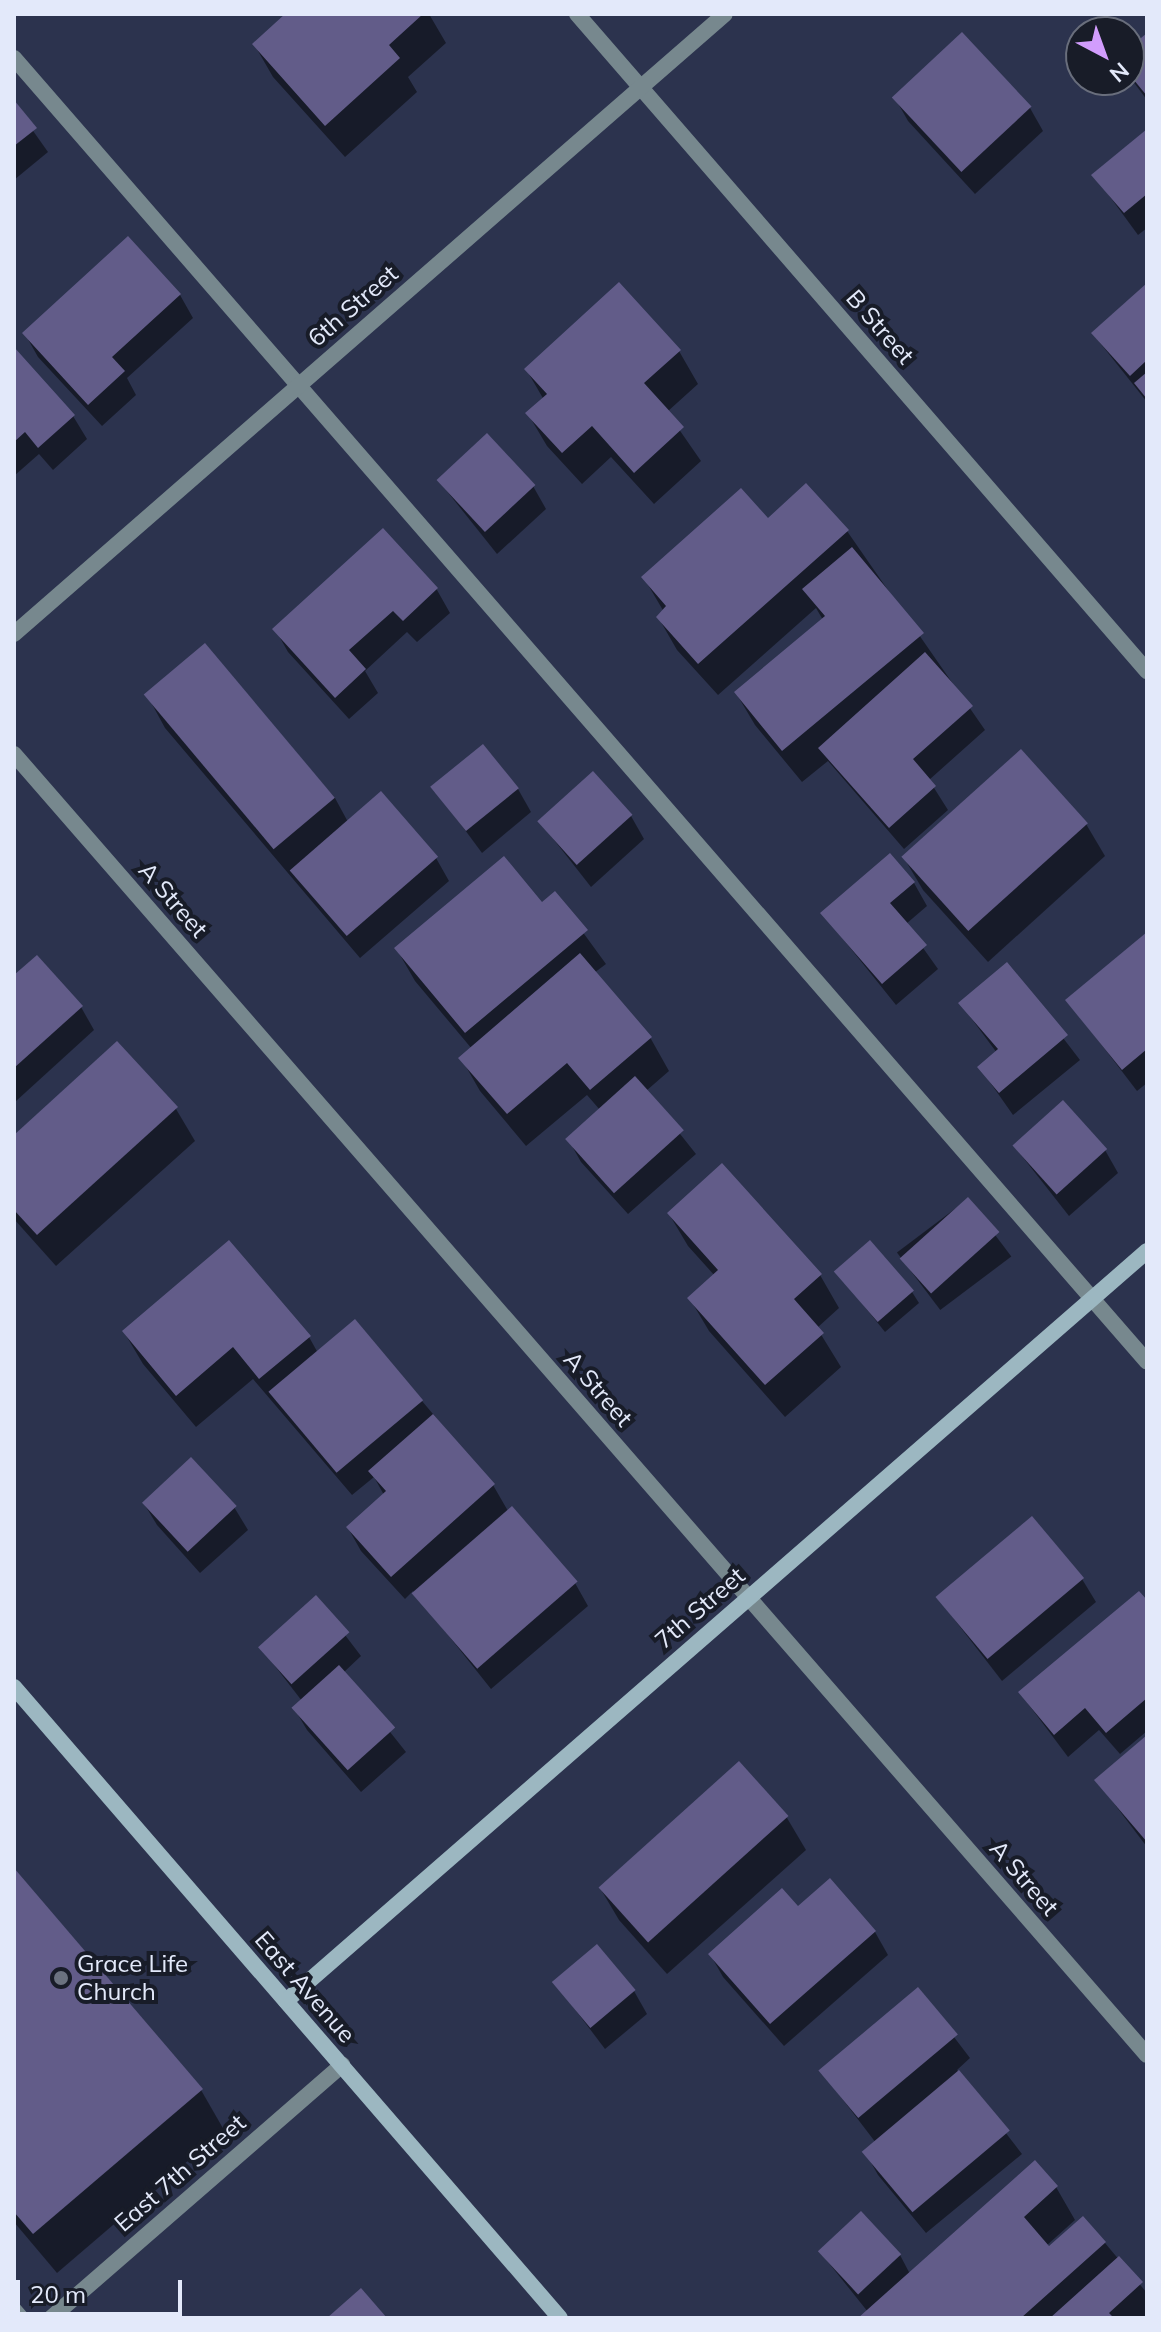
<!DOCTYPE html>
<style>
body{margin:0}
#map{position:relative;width:1161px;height:2332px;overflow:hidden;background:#2c334e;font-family:Mulish,sans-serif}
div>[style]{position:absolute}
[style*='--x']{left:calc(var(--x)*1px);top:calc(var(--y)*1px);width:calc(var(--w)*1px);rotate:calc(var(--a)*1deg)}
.shadow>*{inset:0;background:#0007;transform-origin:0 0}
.building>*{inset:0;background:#625c89;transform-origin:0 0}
.lane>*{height:16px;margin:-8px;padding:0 8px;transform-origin:8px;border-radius:8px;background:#77888e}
.street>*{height:16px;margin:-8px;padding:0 8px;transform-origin:8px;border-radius:8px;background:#77888e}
.secondary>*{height:16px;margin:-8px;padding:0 8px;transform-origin:8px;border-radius:8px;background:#9cb7c1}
.dots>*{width:22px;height:22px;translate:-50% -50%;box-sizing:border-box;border:4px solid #181c28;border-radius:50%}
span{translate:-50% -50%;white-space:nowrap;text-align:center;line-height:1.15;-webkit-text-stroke:8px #181c28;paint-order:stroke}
.street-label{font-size:24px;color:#e3e9fa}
.poi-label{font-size:24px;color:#e3e9fa}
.left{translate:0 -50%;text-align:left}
.frame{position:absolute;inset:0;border:16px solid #e3e9fa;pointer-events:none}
.north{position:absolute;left:1065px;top:16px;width:80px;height:80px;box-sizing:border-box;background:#181c28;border:2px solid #696e7c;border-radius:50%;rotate:139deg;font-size:22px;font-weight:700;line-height:32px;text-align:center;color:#e3e9fa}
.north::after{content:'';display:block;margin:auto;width:28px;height:36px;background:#d29dfd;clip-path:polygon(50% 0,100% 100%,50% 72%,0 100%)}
.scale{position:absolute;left:16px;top:2280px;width:166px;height:36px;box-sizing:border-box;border:4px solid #e3e9fa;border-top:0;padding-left:10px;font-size:24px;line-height:28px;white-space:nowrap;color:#e3e9fa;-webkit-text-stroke:6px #181c28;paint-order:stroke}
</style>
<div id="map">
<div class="shadow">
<div style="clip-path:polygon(288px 14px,429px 14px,446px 43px,408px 77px,417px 92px,345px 157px,273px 77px,254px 44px)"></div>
<div style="clip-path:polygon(1147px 35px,1147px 100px,1129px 76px,1129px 51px)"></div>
<div style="clip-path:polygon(895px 98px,1030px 108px,1043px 131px,975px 194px,908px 121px)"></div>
<div style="clip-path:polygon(14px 104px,48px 152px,14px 180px)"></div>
<div style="clip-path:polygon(1147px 132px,1147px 228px,1138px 235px,1094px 175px)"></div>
<div style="clip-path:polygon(1147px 286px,1147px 402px,1093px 334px)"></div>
<div style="clip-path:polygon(180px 295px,193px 318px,127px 378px,136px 395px,102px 426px,38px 357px,25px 334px)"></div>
<div style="clip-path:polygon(14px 350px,73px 416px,87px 439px,53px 470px,39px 454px,14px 476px)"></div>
<div style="clip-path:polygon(679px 351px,698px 384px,667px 412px,701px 461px,654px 504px,611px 457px,582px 484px,547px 446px,528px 414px,544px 400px,526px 369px)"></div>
<div style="clip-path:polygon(438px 480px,533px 486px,546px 509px,497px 554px)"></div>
<div style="clip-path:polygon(768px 521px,847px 531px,985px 730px,929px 780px,948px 810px,904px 849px,828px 761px,802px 782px,755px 725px,736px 693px,823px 620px,816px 608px,718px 695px,677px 650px,658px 617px,664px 612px,644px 578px)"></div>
<div style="clip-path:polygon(383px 531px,437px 590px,450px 613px,417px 642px,407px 632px,365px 671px,378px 693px,349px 719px,288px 652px,275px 629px)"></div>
<div style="clip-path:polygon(205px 646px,335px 798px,348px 822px,436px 858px,449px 881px,360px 958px,165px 728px,147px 695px)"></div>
<div style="clip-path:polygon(434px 788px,518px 789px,531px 812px,482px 853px)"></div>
<div style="clip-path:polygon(631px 816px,644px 839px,591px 887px,540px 822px)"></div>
<div style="clip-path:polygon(1086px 824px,1105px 856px,988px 962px,923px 890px,904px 858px)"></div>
<div style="clip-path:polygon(914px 883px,927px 906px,906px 924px,938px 969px,896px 1005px,823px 914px)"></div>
<div style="clip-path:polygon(555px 894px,606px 964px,594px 973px,651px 1039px,669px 1071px,646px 1091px,696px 1154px,628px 1214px,581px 1162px,568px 1139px,600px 1110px,587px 1095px,526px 1146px,480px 1091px,461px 1058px,472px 1049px,415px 981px,396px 948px,541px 904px)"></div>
<div style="clip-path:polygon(1147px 935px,1147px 1083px,1137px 1091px,1068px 1001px)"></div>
<div style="clip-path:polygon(1007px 965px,1080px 1060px,1013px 1115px,980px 1068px,997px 1053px,960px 1003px)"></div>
<div style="clip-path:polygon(14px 978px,81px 1007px,94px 1030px,15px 1102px)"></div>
<div style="clip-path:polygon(117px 1044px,176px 1109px,195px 1141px,56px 1266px,14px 1219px,14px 1137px)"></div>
<div style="clip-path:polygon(1014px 1146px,1105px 1150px,1118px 1173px,1069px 1216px)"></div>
<div style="left:968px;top:1199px;width:72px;height:89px;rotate:53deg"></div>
<div style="clip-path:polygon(669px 1214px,820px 1275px,839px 1308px,817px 1328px,841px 1367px,785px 1417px,709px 1331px,690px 1299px,715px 1276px,688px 1246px)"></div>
<div style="clip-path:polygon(836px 1271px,912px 1292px,919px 1303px,885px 1332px)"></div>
<div style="clip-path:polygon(124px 1332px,309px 1337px,318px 1353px,422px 1401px,493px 1485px,508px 1511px,575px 1583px,588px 1606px,491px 1689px,413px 1591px,405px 1599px,361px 1551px,348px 1528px,384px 1495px,374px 1477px,352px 1495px,253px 1379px,196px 1427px,143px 1364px)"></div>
<div style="clip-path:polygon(143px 1502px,234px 1507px,248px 1530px,200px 1573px,157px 1525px)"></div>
<div style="clip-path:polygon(1082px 1579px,1096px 1602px,1002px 1681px,937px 1597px)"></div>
<div style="clip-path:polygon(316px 1597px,361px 1656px,343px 1673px,406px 1752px,361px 1792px,307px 1730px,294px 1708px,302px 1701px,261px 1648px)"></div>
<div style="clip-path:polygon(1147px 1603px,1147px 1731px,1120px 1754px,1099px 1730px,1068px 1757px,1020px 1693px)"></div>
<div style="clip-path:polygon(1147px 1737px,1147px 1847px,1097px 1781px)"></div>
<div style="clip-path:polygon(739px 1764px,787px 1818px,806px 1850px,667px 1974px,619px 1920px,600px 1888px)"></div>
<div style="clip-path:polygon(14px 1871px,201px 2090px,224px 2130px,57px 2273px,14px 2222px)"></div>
<div style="clip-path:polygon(797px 1908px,875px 1932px,888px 1955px,784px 2046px,723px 1977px,710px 1954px)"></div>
<div style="clip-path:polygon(555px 1983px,634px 1991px,647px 2014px,605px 2049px)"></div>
<div style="clip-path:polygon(918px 1990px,970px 2058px,957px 2070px,1022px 2154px,926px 2233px,878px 2175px,865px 2152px,876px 2143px,821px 2071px)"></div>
<div style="clip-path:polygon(1056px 2187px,1075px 2220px,1046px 2246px,1105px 2243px,1147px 2293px,1147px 2318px,861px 2318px,868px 2312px,820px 2252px,900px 2255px,910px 2274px)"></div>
</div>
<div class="building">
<div style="clip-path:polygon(285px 14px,423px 14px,389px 45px,400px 58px,325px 126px,252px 44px)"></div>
<div style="left:962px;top:32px;width:102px;height:96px;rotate:47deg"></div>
<div style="clip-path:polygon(1147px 33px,1147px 96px,1129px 74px,1129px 48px)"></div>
<div style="clip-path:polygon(14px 100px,37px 128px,14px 146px)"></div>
<div style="clip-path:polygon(1147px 129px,1147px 194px,1124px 213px,1091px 175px)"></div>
<div style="clip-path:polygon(128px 236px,181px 294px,112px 357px,125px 371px,88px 405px,22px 333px)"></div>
<div style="clip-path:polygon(619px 282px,681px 350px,644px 383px,684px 427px,634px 473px,592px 426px,562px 453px,525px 413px,547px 394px,524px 369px)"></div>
<div style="clip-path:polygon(1147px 283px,1147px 360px,1130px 376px,1091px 333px)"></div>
<div style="clip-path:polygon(14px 347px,75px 415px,38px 448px,25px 432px,14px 442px)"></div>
<div style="clip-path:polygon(1147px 372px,1147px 399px,1134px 383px)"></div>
<div style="left:487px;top:433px;width:71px;height:69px;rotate:47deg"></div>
<div style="clip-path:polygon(806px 483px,849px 530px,698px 664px,656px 617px,666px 606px,641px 577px,741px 488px,768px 518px)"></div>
<div style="clip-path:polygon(383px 528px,438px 588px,403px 621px,393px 611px,349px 650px,366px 669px,335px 698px,272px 629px)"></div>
<div style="clip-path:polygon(852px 547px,924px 633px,782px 751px,734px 692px,825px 616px,802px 589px)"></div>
<div style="left:205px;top:643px;width:202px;height:80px;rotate:50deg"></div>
<div style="clip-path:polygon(925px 652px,973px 706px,913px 759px,936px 786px,889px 828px,818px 748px)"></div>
<div style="left:483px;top:744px;width:57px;height:68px;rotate:51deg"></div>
<div style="left:1021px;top:749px;width:100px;height:161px;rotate:48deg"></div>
<div style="left:593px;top:771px;width:59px;height:75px;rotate:48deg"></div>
<div style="left:381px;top:791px;width:87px;height:121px;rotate:49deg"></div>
<div style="clip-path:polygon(890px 853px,915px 882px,890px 903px,927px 945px,882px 984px,820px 913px)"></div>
<div style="clip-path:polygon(504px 856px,542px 902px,555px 891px,588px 930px,465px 1033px,394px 948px)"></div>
<div style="clip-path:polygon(1147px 932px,1147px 1049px,1122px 1070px,1065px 1000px)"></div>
<div style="clip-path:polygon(580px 953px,652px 1037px,590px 1090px,567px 1063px,507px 1114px,458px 1058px)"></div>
<div style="clip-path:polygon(37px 955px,83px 1006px,14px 1068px,14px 975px)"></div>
<div style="clip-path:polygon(1007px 962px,1068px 1035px,999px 1093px,977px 1067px,998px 1049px,958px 1003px)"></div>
<div style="clip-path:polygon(117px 1041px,178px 1107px,37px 1235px,14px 1210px,14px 1135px)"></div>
<div style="left:635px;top:1076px;width:73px;height:94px;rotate:48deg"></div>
<div style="left:1063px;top:1100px;width:66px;height:68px;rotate:48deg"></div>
<div style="clip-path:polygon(722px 1163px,822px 1274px,794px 1299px,824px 1333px,765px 1385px,687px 1298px,718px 1270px,667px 1213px)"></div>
<div style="left:968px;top:1197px;width:47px;height:92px;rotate:48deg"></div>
<div style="clip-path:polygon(229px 1240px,311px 1336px,259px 1379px,233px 1347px,176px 1396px,122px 1331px)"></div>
<div style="left:870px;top:1240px;width:67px;height:48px;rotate:49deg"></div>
<div style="left:355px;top:1319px;width:106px;height:113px;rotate:50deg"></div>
<div style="clip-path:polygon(433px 1414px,495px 1484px,391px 1577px,346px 1527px,386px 1491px,368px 1471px)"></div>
<div style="left:191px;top:1457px;width:67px;height:67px;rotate:47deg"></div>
<div style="left:512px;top:1506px;width:100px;height:133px;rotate:49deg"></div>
<div style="left:1032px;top:1516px;width:81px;height:126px;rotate:50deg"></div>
<div style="clip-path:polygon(1139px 1591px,1147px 1600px,1147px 1698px,1106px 1733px,1085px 1708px,1054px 1735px,1018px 1692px)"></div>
<div style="left:316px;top:1595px;width:50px;height:78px;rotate:48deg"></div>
<div style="left:339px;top:1665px;width:84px;height:64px;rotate:48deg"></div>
<div style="clip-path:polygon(1147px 1735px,1147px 1842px,1094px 1780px)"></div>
<div style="left:739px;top:1761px;width:74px;height:189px;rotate:48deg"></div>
<div style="clip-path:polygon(14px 1868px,203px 2089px,33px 2234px,14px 2212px)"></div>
<div style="clip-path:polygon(830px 1878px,876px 1931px,770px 2024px,708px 1954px,782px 1888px,798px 1906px)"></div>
<div style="left:597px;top:1944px;width:60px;height:59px;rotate:50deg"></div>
<div style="left:918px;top:1987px;width:62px;height:130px;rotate:50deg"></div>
<div style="left:959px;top:2070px;width:79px;height:127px;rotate:50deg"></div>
<div style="clip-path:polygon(1035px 2160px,1058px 2186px,1024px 2217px,1049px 2246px,1083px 2216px,1106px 2242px,1021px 2318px,858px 2318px)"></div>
<div style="left:861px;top:2211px;width:59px;height:59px;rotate:47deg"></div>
<div style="clip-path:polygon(1119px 2256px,1143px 2282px,1109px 2313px,1114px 2318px,1050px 2318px)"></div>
<div style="clip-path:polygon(361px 2288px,387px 2318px,327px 2318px)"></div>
</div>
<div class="lane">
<div style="--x:14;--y:58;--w:1727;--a:49.01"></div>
<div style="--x:14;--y:2310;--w:11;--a:49"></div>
</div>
<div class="street">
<div style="--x:577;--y:14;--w:870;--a:49.06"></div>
<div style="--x:14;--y:634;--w:943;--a:-41.09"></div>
<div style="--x:14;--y:754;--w:1725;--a:48.95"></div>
<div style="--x:51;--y:2318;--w:386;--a:-41"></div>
</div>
<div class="secondary">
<div style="--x:14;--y:1687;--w:834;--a:49.13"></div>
<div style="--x:286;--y:2001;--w:1142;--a:-41.06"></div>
</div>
<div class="dots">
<div style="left:61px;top:1978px;background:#6b7280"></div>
</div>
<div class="street-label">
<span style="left:353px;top:306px;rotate:-41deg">6th Street</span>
<span style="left:880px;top:327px;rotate:49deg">B Street</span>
<span style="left:173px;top:900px;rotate:49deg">A Street</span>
<span style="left:598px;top:1389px;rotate:49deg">A Street</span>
<span style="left:700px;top:1608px;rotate:-41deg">7th Street</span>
<span style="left:1024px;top:1878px;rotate:49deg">A Street</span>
<span style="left:305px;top:1987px;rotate:49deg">East Avenue</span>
<span style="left:180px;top:2173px;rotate:-41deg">East 7th Street</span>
</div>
<div class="poi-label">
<span class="left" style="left:77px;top:1978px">Grace Life<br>Church</span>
</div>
<div class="frame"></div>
<div class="north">N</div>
<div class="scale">20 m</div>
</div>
